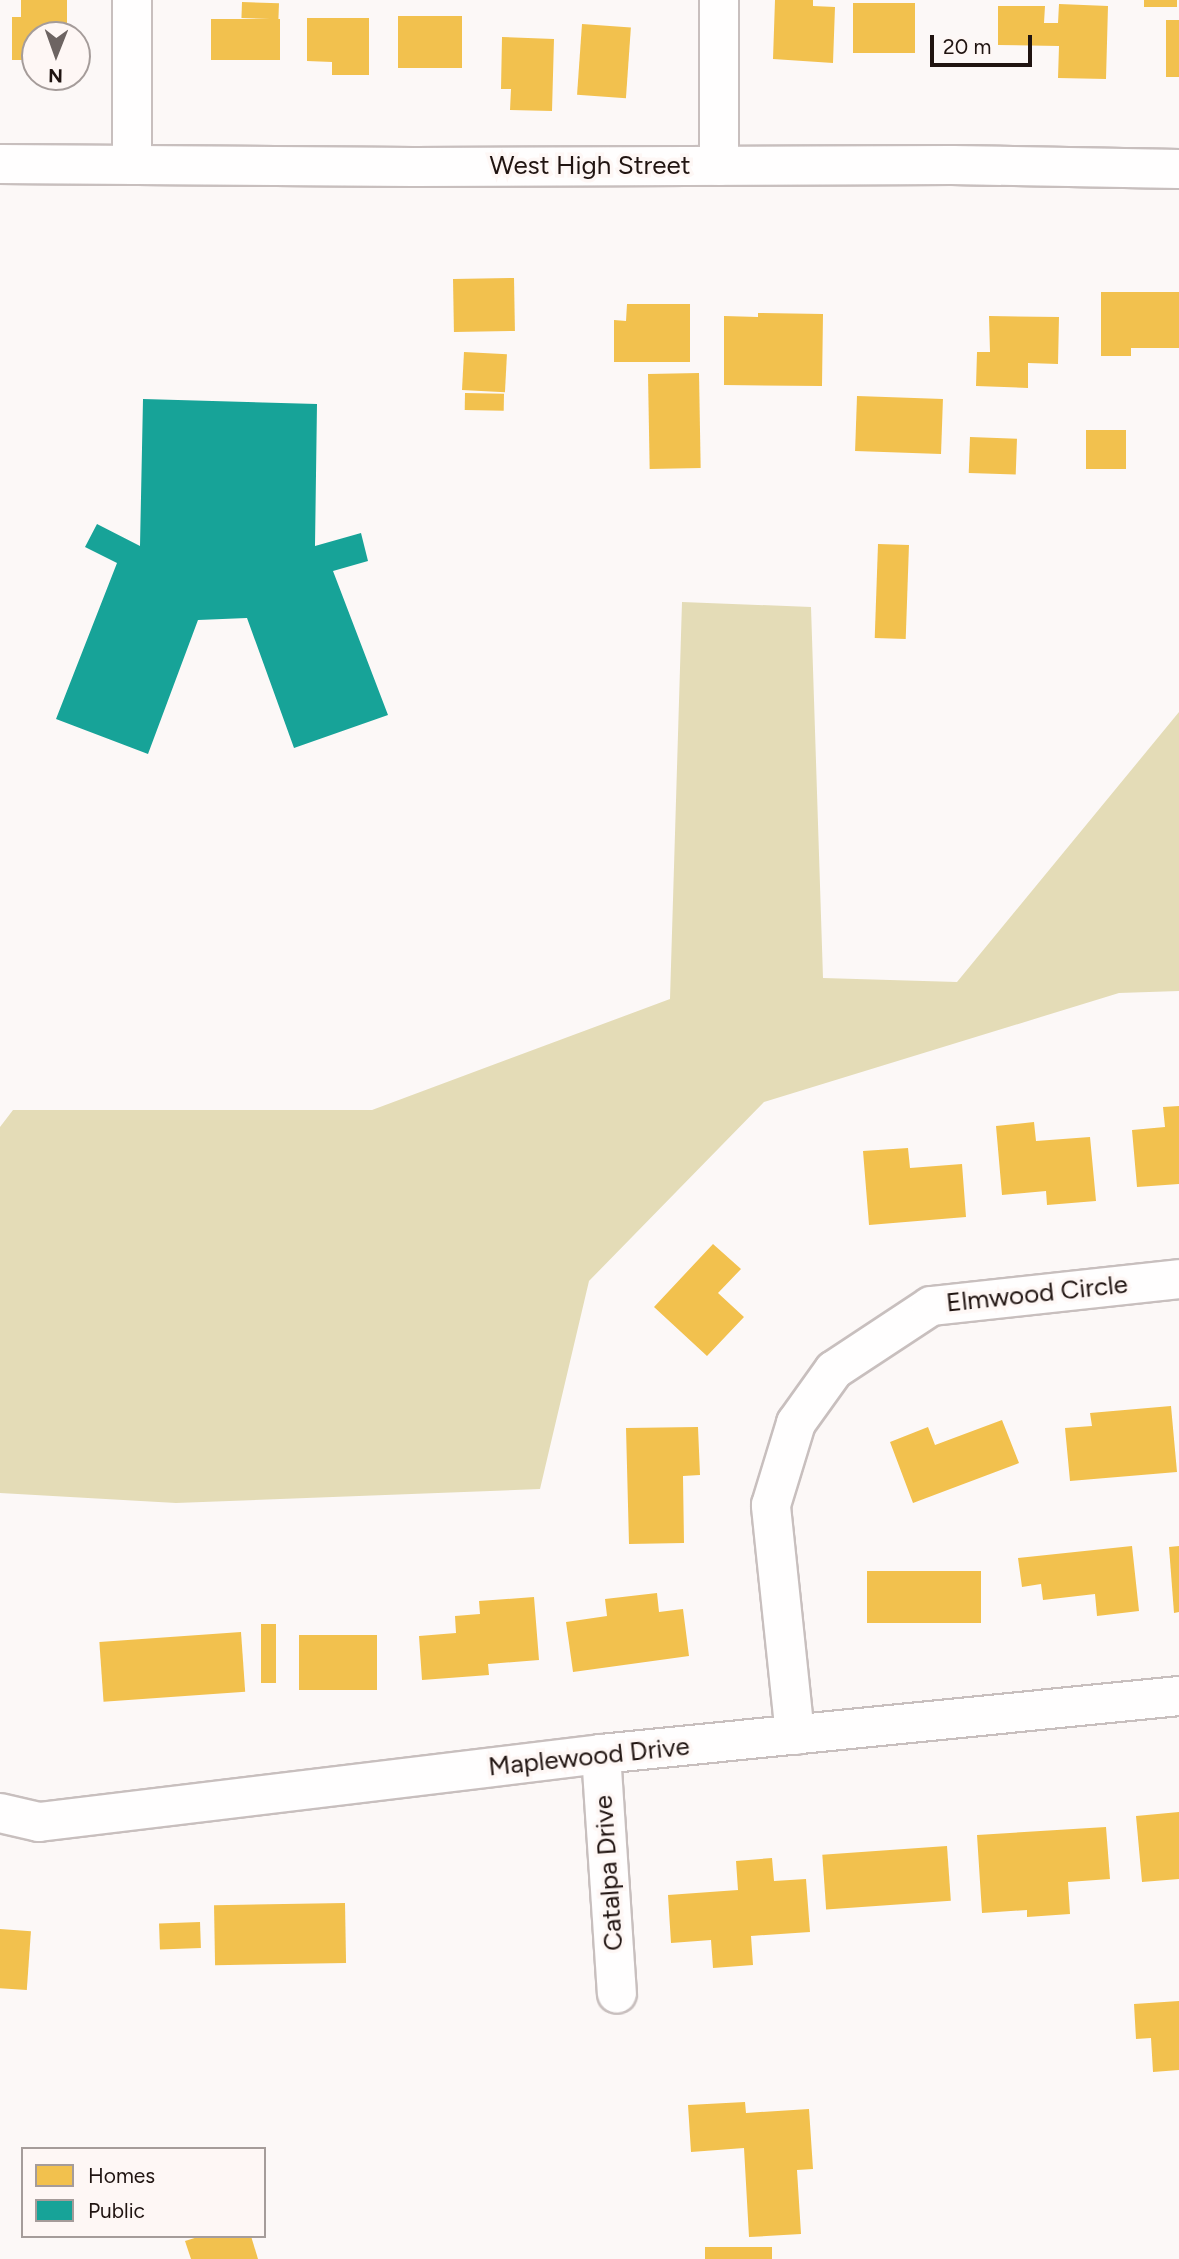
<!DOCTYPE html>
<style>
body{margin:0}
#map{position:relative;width:1179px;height:2259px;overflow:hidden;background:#fcf8f7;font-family:Figtree,sans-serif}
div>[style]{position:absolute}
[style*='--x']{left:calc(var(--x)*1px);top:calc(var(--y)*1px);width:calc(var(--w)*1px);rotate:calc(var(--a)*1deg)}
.forest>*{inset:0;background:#e4dcb7}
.homes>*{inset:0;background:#f2c14e;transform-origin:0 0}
.public>*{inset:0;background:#17a398}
.roads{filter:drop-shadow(2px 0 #c8bfbe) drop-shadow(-2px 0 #c8bfbe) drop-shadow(0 2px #c8bfbe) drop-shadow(0 -2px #c8bfbe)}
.street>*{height:38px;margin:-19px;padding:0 19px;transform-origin:19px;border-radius:19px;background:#fffefe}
span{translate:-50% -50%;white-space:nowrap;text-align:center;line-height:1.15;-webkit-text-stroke:7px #fef7f5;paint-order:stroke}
.street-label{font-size:26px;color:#201411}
.legend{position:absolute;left:21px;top:2147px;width:245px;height:91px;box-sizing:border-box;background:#fef7f5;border:2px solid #a59c9a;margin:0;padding:9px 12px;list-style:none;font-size:21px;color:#201411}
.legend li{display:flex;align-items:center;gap:14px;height:35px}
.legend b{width:35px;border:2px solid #a59c9a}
.north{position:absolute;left:21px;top:21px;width:70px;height:70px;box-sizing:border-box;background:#fef7f5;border:2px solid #a59c9a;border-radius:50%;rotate:181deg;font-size:19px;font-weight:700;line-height:28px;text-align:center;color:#201411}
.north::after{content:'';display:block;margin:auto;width:24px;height:32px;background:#6d6462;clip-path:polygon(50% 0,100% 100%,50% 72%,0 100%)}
.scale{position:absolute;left:930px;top:35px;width:102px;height:32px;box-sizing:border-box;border:4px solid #201411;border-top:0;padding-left:9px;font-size:21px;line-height:24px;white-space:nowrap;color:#201411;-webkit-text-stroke:5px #fef7f5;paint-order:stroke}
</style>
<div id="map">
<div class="forest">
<div style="clip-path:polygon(682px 602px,811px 607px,823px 978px,957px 982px,1179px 712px,1179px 991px,1119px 993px,764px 1102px,589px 1281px,540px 1489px,176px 1503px,0 1493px,0 1127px,13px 1110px,372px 1110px,670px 999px)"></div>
</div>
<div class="homes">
<div style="clip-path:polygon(21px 0,67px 0,67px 35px,35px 35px,35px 60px,12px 60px,12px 17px,21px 17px)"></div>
<div style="clip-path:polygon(775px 0,813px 0,813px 6px,835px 7px,833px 63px,773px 59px)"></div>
<div style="left:1144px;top:0;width:33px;height:7px"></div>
<div style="left:242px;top:2px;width:37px;height:16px;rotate:2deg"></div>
<div style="left:853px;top:3px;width:62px;height:50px"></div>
<div style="clip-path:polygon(1059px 4px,1108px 6px,1106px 79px,1058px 78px,1059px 46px,998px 45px,998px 6px,1045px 6px,1044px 23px,1058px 23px)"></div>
<div style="left:398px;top:16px;width:64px;height:52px"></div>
<div style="clip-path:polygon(307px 18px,369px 18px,369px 75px,332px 75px,332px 62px,307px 61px)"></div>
<div style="left:280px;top:19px;width:41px;height:69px;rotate:90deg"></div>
<div style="left:1166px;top:20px;width:13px;height:57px"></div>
<div style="left:582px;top:24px;width:49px;height:71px;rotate:4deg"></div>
<div style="clip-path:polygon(502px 37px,554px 39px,552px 111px,510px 110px,511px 89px,501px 89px)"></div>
<div style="left:514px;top:278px;width:53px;height:61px;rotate:89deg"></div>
<div style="clip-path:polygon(1101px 292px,1179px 292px,1179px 348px,1131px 348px,1131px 356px,1101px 356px)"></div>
<div style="clip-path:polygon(627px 304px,690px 304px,690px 362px,614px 362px,614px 320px,626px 321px)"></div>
<div style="clip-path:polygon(758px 313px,823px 314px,822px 386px,724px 385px,724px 316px,758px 317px)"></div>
<div style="clip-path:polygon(989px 316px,1059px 317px,1058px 364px,1028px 363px,1028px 388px,976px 386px,977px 352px,990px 352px)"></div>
<div style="left:464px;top:352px;width:43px;height:38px;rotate:3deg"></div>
<div style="left:699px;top:373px;width:95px;height:51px;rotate:89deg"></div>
<div style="left:465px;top:393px;width:39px;height:17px;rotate:1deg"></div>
<div style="left:857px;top:396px;width:86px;height:55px;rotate:2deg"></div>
<div style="left:1086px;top:430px;width:40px;height:39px"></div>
<div style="left:970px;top:437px;width:47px;height:36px;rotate:2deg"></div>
<div style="left:878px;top:544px;width:31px;height:94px;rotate:2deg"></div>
<div style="clip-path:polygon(1179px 1106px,1179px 1184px,1137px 1187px,1132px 1130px,1165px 1127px,1163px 1107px)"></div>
<div style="clip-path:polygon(1034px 1122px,1036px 1141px,1090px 1137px,1096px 1201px,1047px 1205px,1046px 1191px,1002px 1195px,996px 1126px)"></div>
<div style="clip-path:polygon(908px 1148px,910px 1168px,962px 1164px,966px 1217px,869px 1225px,863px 1151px)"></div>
<div style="clip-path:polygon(713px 1244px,741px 1269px,718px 1293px,744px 1317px,707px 1356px,654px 1307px)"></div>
<div style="clip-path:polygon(1171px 1406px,1177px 1472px,1070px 1481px,1065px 1428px,1092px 1426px,1090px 1413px)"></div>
<div style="clip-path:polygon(1002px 1420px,1019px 1463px,913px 1503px,890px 1442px,928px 1427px,935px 1445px)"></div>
<div style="clip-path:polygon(698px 1427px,700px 1475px,683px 1476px,684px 1543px,629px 1544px,626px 1428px)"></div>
<div style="clip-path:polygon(1132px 1546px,1139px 1611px,1097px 1616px,1095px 1594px,1043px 1600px,1041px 1584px,1022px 1587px,1018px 1558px)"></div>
<div style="clip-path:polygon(1179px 1546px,1179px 1612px,1174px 1613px,1169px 1547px)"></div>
<div style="left:981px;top:1571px;width:52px;height:114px;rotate:90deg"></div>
<div style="clip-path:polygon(657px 1593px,659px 1612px,683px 1609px,689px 1656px,573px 1672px,566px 1622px,607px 1616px,605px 1599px)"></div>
<div style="clip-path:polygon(534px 1597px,539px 1660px,488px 1664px,489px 1675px,422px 1680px,419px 1636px,456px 1633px,455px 1616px,480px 1614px,479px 1601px)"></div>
<div style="left:261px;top:1624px;width:15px;height:59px"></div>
<div style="left:241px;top:1632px;width:60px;height:142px;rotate:86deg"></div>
<div style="left:299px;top:1635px;width:78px;height:55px"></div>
<div style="clip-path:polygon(1179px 1812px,1179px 1879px,1142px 1882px,1136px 1816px)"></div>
<div style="clip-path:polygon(1106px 1827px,1110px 1879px,1068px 1882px,1070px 1914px,1027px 1917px,1027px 1910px,982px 1913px,977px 1835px)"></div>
<div style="left:947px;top:1846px;width:55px;height:125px;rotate:86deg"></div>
<div style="clip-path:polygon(772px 1858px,774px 1881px,806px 1879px,810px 1932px,751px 1936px,753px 1965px,713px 1968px,711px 1940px,671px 1943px,668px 1895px,738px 1890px,736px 1861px)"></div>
<div style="left:345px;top:1903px;width:60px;height:131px;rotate:89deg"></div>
<div style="left:200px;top:1922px;width:26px;height:41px;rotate:88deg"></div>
<div style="left:0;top:1929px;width:31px;height:59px;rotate:4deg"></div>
<div style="clip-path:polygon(1179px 2001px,1179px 2070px,1153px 2072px,1151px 2038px,1136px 2039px,1134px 2004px)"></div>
<div style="clip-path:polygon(745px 2102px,746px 2113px,809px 2109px,813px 2169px,797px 2170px,801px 2234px,749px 2237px,744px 2148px,691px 2152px,688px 2105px)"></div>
<div style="clip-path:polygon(201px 2236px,251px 2236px,258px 2259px,191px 2259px,185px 2241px)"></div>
<div style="left:772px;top:2247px;width:12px;height:67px;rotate:90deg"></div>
</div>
<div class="public">
<div style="clip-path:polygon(143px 399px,317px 404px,315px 546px,361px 533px,368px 561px,333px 571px,388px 715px,294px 748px,247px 618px,198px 620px,148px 754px,56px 719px,117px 563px,85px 547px,97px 524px,140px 546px)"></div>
</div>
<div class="roads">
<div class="street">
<div style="--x:0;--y:164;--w:413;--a:0.4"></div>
<div style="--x:413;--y:167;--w:539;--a:-0.21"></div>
<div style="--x:952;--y:165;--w:227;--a:1"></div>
<div style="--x:132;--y:165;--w:165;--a:-90"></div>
<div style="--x:719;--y:166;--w:166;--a:-90"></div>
<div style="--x:795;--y:1735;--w:231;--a:-96"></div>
<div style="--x:771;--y:1505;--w:86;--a:-73"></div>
<div style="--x:796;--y:1423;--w:65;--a:-54.4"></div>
<div style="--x:834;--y:1370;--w:116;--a:-33.4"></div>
<div style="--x:931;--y:1306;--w:249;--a:-6.2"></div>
<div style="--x:601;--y:1754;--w:240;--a:86.2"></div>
<div style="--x:0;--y:1813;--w:40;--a:13"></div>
<div style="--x:39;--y:1822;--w:566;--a:-6.9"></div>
<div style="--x:601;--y:1754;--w:581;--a:-5.73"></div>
</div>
</div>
<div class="street-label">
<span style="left:590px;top:166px">West High Street</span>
<span style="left:1037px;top:1294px;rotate:-6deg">Elmwood Circle</span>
<span style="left:589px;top:1757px;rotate:-6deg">Maplewood Drive</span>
<span style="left:609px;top:1873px;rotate:-94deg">Catalpa Drive</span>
</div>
<ul class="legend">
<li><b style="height:19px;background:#f2c14e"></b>Homes</li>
<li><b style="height:19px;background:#17a398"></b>Public</li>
</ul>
<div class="north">N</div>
<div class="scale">20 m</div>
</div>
